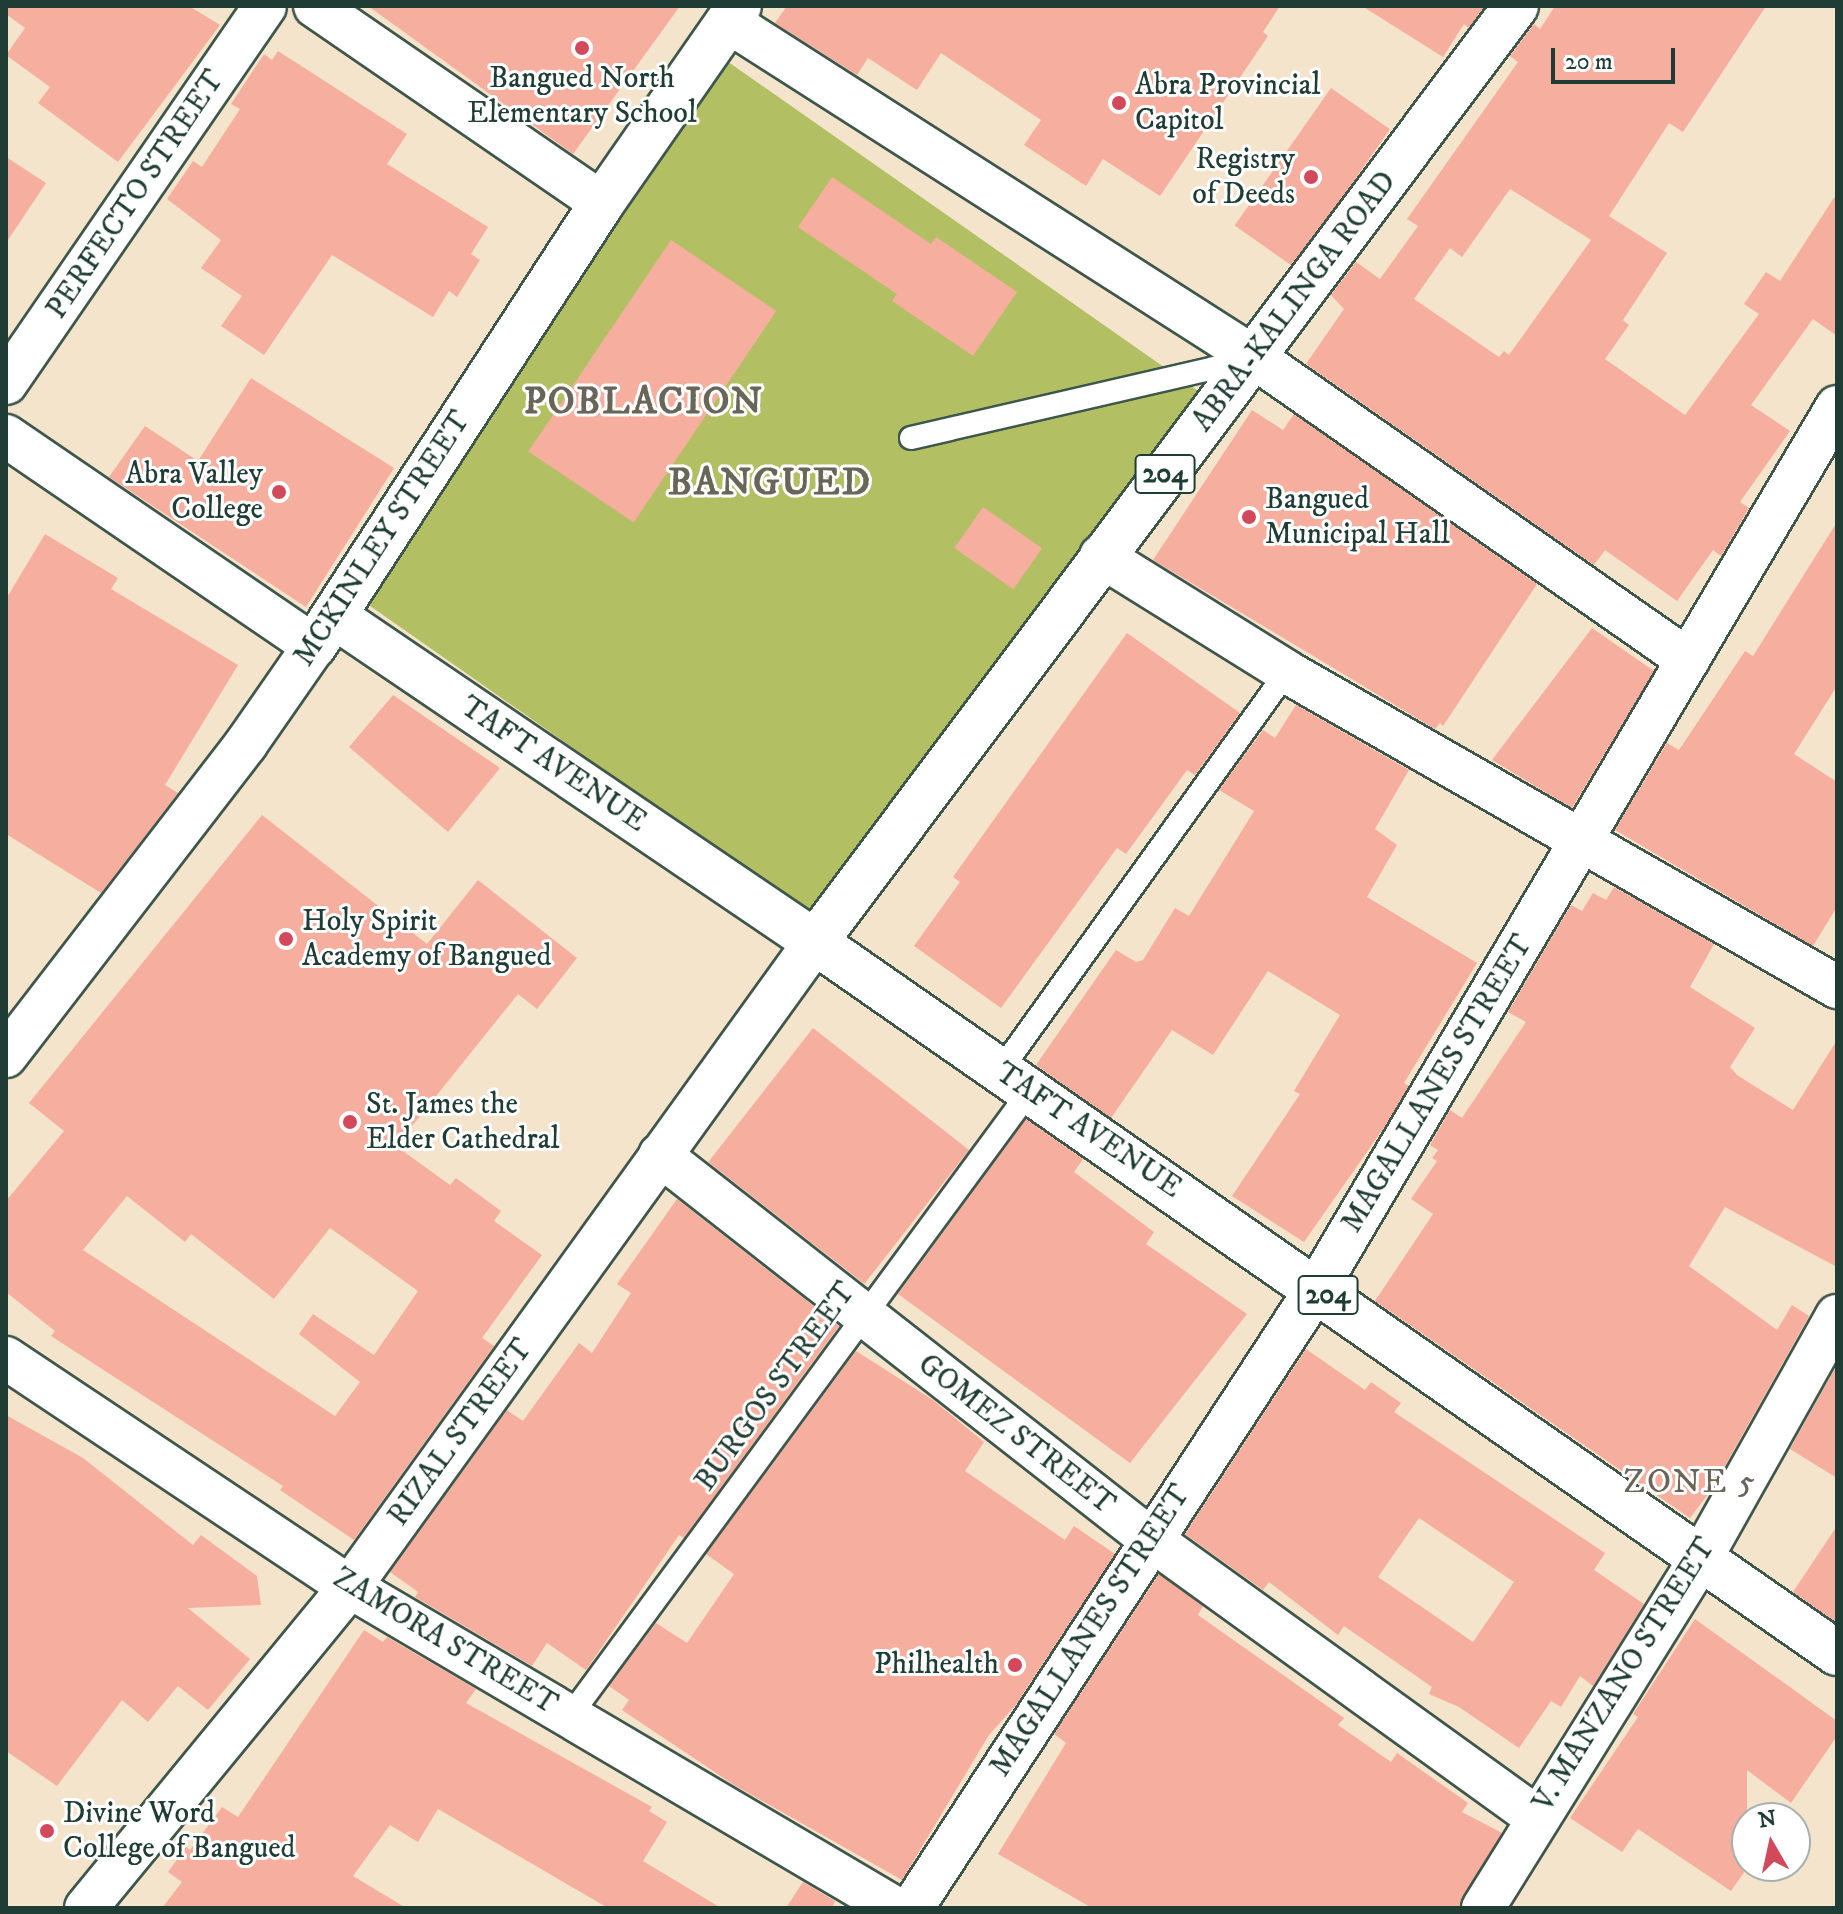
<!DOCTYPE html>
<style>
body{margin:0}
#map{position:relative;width:1843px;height:1914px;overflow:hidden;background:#f4e4cb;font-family:"IM FELL DW Pica",serif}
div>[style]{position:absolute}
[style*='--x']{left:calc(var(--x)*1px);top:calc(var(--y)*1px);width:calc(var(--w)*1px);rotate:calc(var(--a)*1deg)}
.green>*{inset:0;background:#b2c063;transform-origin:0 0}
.building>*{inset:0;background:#f6ae9f;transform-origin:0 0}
.roads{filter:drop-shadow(2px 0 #3f564b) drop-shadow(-2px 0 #3f564b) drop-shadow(0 2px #3f564b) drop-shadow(0 -2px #3f564b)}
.lane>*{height:22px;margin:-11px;padding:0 11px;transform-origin:11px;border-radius:11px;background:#fff}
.street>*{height:42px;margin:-21px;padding:0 21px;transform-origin:21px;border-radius:21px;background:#fff}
.secondary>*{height:44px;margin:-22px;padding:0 22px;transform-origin:22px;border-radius:22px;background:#fff}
.primary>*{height:44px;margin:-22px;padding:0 22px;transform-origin:22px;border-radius:22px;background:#fff}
.dots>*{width:22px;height:22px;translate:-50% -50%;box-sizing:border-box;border:4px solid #fff;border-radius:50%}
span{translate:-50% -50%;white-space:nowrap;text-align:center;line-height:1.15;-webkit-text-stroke:6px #fff;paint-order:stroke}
.shield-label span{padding:2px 6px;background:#fff;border:2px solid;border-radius:6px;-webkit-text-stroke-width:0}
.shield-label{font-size:28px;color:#1f3d34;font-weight:700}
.poi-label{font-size:30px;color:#1f3d34}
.left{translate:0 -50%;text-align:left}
.right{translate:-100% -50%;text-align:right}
.street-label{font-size:30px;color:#1f3d34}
.quarter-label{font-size:34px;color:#6a6559;letter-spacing:2px}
.district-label{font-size:38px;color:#6a6559;font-weight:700;letter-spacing:2px}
.frame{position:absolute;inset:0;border:8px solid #1f3d34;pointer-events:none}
.north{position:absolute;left:1731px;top:1802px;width:80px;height:80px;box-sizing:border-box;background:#fff;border:2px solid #a5b1ae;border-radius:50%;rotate:351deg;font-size:22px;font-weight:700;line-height:32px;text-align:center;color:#1f3d34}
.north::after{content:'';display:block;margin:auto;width:28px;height:36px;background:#d1495b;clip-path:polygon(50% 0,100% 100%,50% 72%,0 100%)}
.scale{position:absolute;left:1551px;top:48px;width:124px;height:36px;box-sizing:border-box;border:4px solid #1f3d34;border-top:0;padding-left:10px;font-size:24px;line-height:28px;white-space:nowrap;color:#1f3d34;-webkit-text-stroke:6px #fff;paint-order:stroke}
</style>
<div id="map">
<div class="green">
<div style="left:714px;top:52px;width:591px;height:651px;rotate:35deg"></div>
</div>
<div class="building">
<div style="clip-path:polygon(6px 6px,189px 6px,220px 25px,118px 162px,38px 103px,50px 87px,6px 55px,25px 28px,6px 14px)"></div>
<div style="clip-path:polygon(368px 6px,680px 6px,573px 154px)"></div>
<div style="clip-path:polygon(787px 6px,1280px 6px,1263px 32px,1268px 36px,1160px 196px,1103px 159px,1086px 186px,1024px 145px,1041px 120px,941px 53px,917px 90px,868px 58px,857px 75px,775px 23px)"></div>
<div style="clip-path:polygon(1362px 6px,1485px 6px,1469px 28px,1464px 24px,1443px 57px)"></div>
<div style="clip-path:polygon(evenodd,1555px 6px,1766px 6px,1683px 132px,1669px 123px,1609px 216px,1667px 253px,1623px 320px,1629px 325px,1605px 359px,1685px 415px,1759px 314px,1744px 304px,1766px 272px,1780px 281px,1837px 193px,1837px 336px,1813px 319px,1751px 405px,1790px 431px,1740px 502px,1749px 508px,1721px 556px,1713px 550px,1677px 601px,1605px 550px,1594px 565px,1306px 364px,1344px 309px,1331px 295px,1356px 262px,1380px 279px,1418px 226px,1407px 219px,1518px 62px,1510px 56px,1534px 24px,1540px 29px,1555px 6px,1510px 189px,1591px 240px,1509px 355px,1504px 351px,1499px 357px,1414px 299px,1450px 248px,1462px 257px,1510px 189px)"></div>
<div style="clip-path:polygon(278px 51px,407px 134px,387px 164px,488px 227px,471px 254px,480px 260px,457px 297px,449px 291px,433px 317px,332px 255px,264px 355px,221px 326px,242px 296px,201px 268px,221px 240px,167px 199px,193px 161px,202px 167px,240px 109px,231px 104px,264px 54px,272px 60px)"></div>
<div style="left:1331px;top:88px;width:72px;height:168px;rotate:35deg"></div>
<div style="clip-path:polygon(6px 157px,46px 183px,6px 243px)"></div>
<div style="clip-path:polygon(832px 177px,931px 244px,936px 237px,1017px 292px,973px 356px,892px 301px,897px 294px,798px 227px)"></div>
<div style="left:671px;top:240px;width:127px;height:255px;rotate:34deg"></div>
<div style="clip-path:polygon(251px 378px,394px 468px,306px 607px,109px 477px,145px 426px,198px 461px)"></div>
<div style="clip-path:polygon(1252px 410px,1283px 430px,1294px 414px,1537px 584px,1443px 726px,1440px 723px,1435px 729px,1153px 560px)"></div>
<div style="left:983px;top:507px;width:72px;height:50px;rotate:35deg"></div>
<div style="clip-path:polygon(1837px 522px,1837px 686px,1794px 754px,1837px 782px,1837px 907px,1813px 946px,1615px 830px,1667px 743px,1679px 750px,1745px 651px,1753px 656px)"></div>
<div style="clip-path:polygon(45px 534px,118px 578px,111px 589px,238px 665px,165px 785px,178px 793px,101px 893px,6px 834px,6px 599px)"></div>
<div style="clip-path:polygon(1592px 628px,1654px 671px,1572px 808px,1492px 760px)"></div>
<div style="clip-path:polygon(1127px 633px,1240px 713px,1195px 775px,1187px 770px,1126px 854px,1117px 848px,1001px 1008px,914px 946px,960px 882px,953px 877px)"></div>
<div style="clip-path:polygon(393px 695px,500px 768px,448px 832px,349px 747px)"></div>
<div style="clip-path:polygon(1296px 705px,1409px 770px,1375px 829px,1397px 845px,1367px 897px,1477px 963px,1404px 1083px,1409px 1086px,1383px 1129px,1304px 1242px,1232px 1196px,1300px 1094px,1294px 1091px,1340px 1015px,1268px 971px,1213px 1055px,1172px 1030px,1111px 1118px,1036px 1065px,1116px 950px,1136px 962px,1143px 960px,1175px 908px,1189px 916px,1254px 811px,1219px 790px,1263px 730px,1275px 738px)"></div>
<div style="clip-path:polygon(evenodd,262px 815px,427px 944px,478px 880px,577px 958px,537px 1009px,518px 994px,396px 1146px,450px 1185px,456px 1178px,501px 1211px,494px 1221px,542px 1255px,482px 1338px,494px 1346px,354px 1540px,280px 1490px,283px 1486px,51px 1336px,55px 1331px,6px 1292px,6px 1201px,64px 1131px,29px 1103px,262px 815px,127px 1196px,185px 1242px,191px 1234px,274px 1299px,330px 1228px,418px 1291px,374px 1355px,313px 1314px,299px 1334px,360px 1382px,335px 1416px,83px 1250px,127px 1196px)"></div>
<div style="clip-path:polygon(1614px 887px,1714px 944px,1690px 987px,1755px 1028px,1730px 1067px,1737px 1075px,1793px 1110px,1837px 1040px,1837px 1267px,1725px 1207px,1689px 1266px,1777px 1330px,1792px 1305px,1809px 1316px,1712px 1489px,1690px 1518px,1375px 1301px,1433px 1214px,1411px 1199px,1437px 1161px,1432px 1158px,1438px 1150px,1430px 1145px,1450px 1110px,1462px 1118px,1526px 1022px,1508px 1012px,1571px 905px,1582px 911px,1593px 893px,1606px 900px)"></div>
<div style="left:813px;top:1028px;width:198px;height:170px;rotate:38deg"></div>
<div style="clip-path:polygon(1026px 1119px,1083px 1159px,1074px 1172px,1154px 1232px,1146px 1244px,1247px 1314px,1130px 1463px,898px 1294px)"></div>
<div style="clip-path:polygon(677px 1199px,839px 1326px,684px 1538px,679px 1535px,586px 1670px,547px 1643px,532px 1666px,415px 1597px,418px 1592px,390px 1572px,507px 1410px,523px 1421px,579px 1343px,592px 1353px,631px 1293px,617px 1284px)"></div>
<div style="clip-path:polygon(evenodd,1306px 1349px,1365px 1390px,1371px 1382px,1401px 1403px,1394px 1412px,1605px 1553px,1594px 1570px,1644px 1604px,1593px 1686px,1580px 1676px,1561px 1707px,1551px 1701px,1519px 1748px,1459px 1707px,1429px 1694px,1432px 1687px,1344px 1626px,1338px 1635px,1269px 1582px,1263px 1590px,1185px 1534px,1306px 1349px,1419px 1518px,1514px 1582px,1473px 1642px,1378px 1577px,1419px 1518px)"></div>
<div style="clip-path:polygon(856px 1351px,933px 1400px,984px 1442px,965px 1471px,1065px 1540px,1074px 1526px,1115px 1554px,1015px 1706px,989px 1735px,902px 1880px,734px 1785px,622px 1710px,629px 1700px,609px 1686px,656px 1623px,687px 1643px,734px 1574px,706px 1554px)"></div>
<div style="clip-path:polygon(1837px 1365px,1837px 1478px,1790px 1449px)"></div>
<div style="clip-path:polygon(6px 1415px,83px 1458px,193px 1545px,201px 1535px,257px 1576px,261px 1605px,188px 1608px,250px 1659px,208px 1710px,178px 1686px,148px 1722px,122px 1700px,57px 1786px,6px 1751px)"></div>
<div style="clip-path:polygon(1837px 1526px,1837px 1623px,1793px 1592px)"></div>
<div style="clip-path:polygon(1159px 1574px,1203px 1606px,1198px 1615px,1344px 1718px,1338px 1725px,1391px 1762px,1397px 1753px,1468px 1803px,1462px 1812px,1502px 1833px,1459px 1908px,1092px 1908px,998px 1854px,1066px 1743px,1054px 1734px)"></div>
<div style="clip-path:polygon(1695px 1619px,1837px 1721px,1837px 1736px,1791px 1803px,1747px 1770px,1747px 1868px,1731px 1891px,1638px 1829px,1622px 1852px,1570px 1818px,1638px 1717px,1633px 1714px)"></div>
<div style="clip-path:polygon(364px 1630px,383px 1642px,387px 1637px,476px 1689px,466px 1703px,652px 1807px,649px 1811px,667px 1822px,643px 1861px,721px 1908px,608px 1908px,438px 1809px,418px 1842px,390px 1825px,353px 1876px,406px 1908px,162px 1908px,182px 1882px,168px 1872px,186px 1847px,190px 1850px,222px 1807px,238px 1817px)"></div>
<div style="clip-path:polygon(803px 1882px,835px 1901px,832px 1908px,786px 1908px)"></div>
</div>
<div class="roads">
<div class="lane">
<div style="--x:911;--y:438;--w:343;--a:-13"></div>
<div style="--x:1000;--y:1071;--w:491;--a:-54.3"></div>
<div style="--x:570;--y:1716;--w:775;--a:-53.66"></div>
</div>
<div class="street">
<div style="--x:315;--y:6;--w:348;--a:34.5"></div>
<div style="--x:729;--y:22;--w:624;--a:32.57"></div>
<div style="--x:1255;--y:358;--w:528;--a:34.89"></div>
<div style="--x:6;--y:383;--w:457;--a:-55.5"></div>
<div style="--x:6;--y:436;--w:373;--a:34.3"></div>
<div style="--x:314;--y:646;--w:119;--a:124.8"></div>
<div style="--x:246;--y:744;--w:394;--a:127.6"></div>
<div style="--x:1101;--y:556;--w:219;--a:31.9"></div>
<div style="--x:1287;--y:672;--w:634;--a:29.8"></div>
<div style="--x:660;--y:1155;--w:621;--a:38.07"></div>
<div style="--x:1149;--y:1538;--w:477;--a:35.8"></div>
<div style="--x:6;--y:1358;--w:413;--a:33.7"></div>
<div style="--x:350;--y:1587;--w:633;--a:30.5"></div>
<div style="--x:86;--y:1908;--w:416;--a:-50.6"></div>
<div style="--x:350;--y:1587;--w:795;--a:-54.21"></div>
<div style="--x:912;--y:1908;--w:741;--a:-56.85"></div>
<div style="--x:1317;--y:1288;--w:1023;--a:-59.45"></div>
<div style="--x:1483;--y:1908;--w:410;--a:-58.1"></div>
<div style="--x:1700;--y:1560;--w:280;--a:-60.7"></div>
</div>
<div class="secondary">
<div style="--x:334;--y:616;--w:581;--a:34.13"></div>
<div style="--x:314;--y:646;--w:528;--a:-56.97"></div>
<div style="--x:602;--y:203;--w:240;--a:-55.2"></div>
</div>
<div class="primary">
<div style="--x:1516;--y:6;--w:1169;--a:126.83"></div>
<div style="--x:815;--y:942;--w:1245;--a:34.83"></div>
</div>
</div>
<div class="dots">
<div style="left:582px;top:48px;background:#d1495b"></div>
<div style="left:1119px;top:103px;background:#d1495b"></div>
<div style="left:1311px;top:177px;background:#d1495b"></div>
<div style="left:279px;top:492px;background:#d1495b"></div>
<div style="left:1249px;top:517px;background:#d1495b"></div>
<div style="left:286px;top:939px;background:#d1495b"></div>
<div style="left:350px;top:1122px;background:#d1495b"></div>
<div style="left:1015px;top:1665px;background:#d1495b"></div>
<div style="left:47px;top:1831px;background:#d1495b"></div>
</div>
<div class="shield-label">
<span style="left:1165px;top:474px">204</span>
<span style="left:1328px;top:1295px">204</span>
</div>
<div class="poi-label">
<span style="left:582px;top:96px">Bangued North<br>Elementary School</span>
<span class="left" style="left:1135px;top:103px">Abra Provincial<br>Capitol</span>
<span class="right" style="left:1295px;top:177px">Registry<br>of Deeds</span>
<span class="right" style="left:263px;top:492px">Abra Valley<br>College</span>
<span class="left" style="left:1265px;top:517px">Bangued<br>Municipal Hall</span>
<span class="left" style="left:302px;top:939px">Holy Spirit<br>Academy of Bangued</span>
<span class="left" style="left:366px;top:1122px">St. James the<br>Elder Cathedral</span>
<span class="right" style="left:999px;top:1665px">Philhealth</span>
<span class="left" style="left:63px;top:1831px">Divine Word<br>College of Bangued</span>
</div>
<div class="street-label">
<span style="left:136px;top:195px;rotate:-56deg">PERFECTO STREET</span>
<span style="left:1295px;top:302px;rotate:-53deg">ABRA-KALINGA ROAD</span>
<span style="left:383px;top:539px;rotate:-57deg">MCKINLEY STREET</span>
<span style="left:553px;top:765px;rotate:34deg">TAFT AVENUE</span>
<span style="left:1438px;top:1084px;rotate:-59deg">MAGALLANES STREET</span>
<span style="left:1088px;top:1131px;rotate:34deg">TAFT AVENUE</span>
<span style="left:776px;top:1387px;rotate:-54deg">BURGOS STREET</span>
<span style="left:461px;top:1433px;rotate:-54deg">RIZAL STREET</span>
<span style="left:1016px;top:1435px;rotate:38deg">GOMEZ STREET</span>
<span style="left:1091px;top:1631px;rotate:-57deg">MAGALLANES STREET</span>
<span style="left:445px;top:1642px;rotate:31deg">ZAMORA STREET</span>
<span style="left:1625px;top:1675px;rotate:-58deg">V. MANZANO STREET</span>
</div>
<div class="quarter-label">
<span style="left:1690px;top:1483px">ZONE 5</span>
</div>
<div class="district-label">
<span style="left:644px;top:403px">POBLACION</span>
<span style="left:770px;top:484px">BANGUED</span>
</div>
<div class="frame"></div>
<div class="north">N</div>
<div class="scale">20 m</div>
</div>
